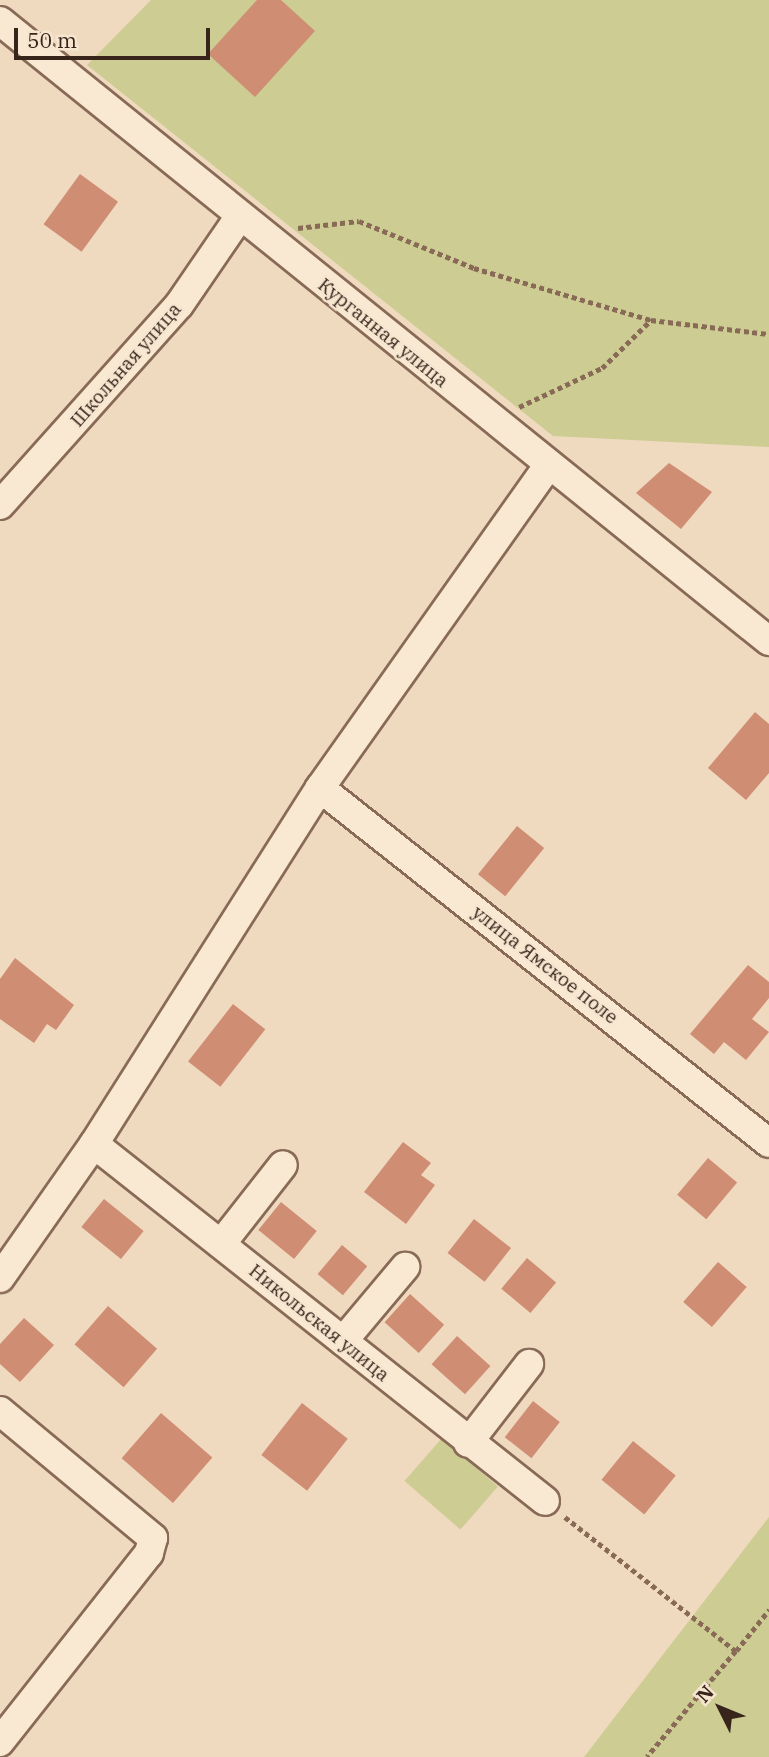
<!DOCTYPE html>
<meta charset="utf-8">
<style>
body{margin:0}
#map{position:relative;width:769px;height:1757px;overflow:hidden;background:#efdabf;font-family:"IBM Plex Serif",serif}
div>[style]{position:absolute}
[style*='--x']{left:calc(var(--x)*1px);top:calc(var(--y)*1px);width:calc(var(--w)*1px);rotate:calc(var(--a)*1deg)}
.green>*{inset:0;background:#cdcc93;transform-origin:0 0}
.building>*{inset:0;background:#cf8d73;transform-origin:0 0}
.path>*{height:4.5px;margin-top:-2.25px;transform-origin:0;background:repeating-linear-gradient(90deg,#886a57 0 5px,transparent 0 8.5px)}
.roads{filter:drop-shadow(2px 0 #886a57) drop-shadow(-2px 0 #886a57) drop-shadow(0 2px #886a57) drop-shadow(0 -2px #886a57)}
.street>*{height:28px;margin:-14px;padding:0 14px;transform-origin:14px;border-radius:14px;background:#fae9d2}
span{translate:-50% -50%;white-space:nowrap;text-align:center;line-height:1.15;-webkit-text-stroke:5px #f6e6cf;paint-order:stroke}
.street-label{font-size:19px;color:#37251c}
.north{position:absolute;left:685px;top:1673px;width:70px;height:70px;-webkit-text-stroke:5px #f6e6cf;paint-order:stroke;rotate:313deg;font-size:19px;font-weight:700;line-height:28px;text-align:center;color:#37251c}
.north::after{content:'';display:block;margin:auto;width:24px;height:32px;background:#37251c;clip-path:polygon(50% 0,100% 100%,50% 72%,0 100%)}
.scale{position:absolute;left:14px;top:28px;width:196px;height:32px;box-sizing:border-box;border:4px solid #37251c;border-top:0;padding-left:9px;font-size:21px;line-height:24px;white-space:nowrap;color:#37251c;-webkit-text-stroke:5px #f6e6cf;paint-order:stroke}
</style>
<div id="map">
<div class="green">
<div style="clip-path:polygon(151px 0,769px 0,769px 447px,553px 436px,87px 65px)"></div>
<div style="left:442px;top:1438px;width:74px;height:57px;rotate:41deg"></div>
<div style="clip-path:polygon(769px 1517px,769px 1757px,584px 1757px)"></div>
</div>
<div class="building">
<div style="clip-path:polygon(257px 0,281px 0,315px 31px,255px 97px,208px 54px)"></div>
<div style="left:80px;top:174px;width:47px;height:62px;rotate:36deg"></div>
<div style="clip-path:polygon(669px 463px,712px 492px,681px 529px,636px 493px)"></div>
<div style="clip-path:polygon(755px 712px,769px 724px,769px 773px,746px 800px,708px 768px)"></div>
<div style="left:517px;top:826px;width:35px;height:62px;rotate:39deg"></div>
<div style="clip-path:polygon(15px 958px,74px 1005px,56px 1030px,47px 1024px,34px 1043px,0 1019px,0 979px)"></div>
<div style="clip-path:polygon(748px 965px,769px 982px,769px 998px,752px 1019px,769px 1032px,746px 1060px,724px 1042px,714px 1054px,690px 1034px)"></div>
<div style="left:233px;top:1004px;width:41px;height:73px;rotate:38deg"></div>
<div style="clip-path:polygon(403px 1142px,431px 1163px,421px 1175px,435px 1185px,406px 1224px,364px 1192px)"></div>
<div style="left:708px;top:1158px;width:38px;height:48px;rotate:40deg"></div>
<div style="left:104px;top:1199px;width:51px;height:36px;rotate:39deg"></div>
<div style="left:281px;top:1202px;width:46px;height:36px;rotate:39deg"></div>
<div style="left:474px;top:1219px;width:47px;height:43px;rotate:38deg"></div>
<div style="left:342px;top:1245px;width:33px;height:38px;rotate:40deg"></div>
<div style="left:527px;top:1258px;width:38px;height:40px;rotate:40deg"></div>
<div style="left:718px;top:1262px;width:38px;height:53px;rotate:41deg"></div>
<div style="left:410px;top:1294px;width:46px;height:38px;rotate:42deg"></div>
<div style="left:108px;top:1306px;width:65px;height:51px;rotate:41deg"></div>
<div style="clip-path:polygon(24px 1318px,54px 1345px,20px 1382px,0 1364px,0 1344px)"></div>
<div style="left:457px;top:1336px;width:45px;height:38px;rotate:42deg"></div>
<div style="left:533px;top:1401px;width:34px;height:46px;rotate:38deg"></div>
<div style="left:302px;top:1403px;width:58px;height:66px;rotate:38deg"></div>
<div style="left:161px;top:1413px;width:68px;height:60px;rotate:41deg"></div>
<div style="left:633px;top:1441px;width:55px;height:50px;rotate:39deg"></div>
</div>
<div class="path">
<div style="--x:298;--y:228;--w:61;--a:-6.5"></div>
<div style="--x:359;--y:221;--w:124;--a:22.2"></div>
<div style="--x:474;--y:268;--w:184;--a:16.4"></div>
<div style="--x:519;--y:407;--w:92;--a:-25.2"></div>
<div style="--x:602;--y:368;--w:69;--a:-44.4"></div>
<div style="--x:651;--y:320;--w:119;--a:6.8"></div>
<div style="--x:565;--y:1517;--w:217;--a:38.1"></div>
<div style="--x:736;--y:1651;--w:138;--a:130"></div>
<div style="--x:736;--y:1651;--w:53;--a:-51.2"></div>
</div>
<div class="roads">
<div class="street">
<div style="--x:0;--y:21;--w:988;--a:38.88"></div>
<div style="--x:0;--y:505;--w:268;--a:-48.2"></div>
<div style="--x:179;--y:305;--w:108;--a:-55.6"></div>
<div style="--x:320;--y:788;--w:572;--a:38.33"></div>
<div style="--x:94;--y:1144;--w:575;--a:38.36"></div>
<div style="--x:221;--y:1244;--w:100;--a:-51.9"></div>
<div style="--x:0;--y:1278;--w:164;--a:-55"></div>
<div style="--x:94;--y:1144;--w:422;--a:-57.6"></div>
<div style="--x:320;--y:788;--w:395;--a:-54.7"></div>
<div style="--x:343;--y:1341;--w:97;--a:-50"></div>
<div style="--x:0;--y:1411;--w:199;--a:39.7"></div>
<div style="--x:153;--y:1538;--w:16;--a:105"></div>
<div style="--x:149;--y:1553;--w:241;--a:128.3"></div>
<div style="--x:468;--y:1443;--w:100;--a:-52.3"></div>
</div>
</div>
<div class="street-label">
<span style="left:383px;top:333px;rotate:39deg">Курганная улица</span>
<span style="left:126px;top:365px;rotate:-49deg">Школьная улица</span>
<span style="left:545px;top:965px;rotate:38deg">улица Ямское поле</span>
<span style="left:319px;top:1323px;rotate:39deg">Никольская улица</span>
</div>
<div class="north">N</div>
<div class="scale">50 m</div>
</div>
